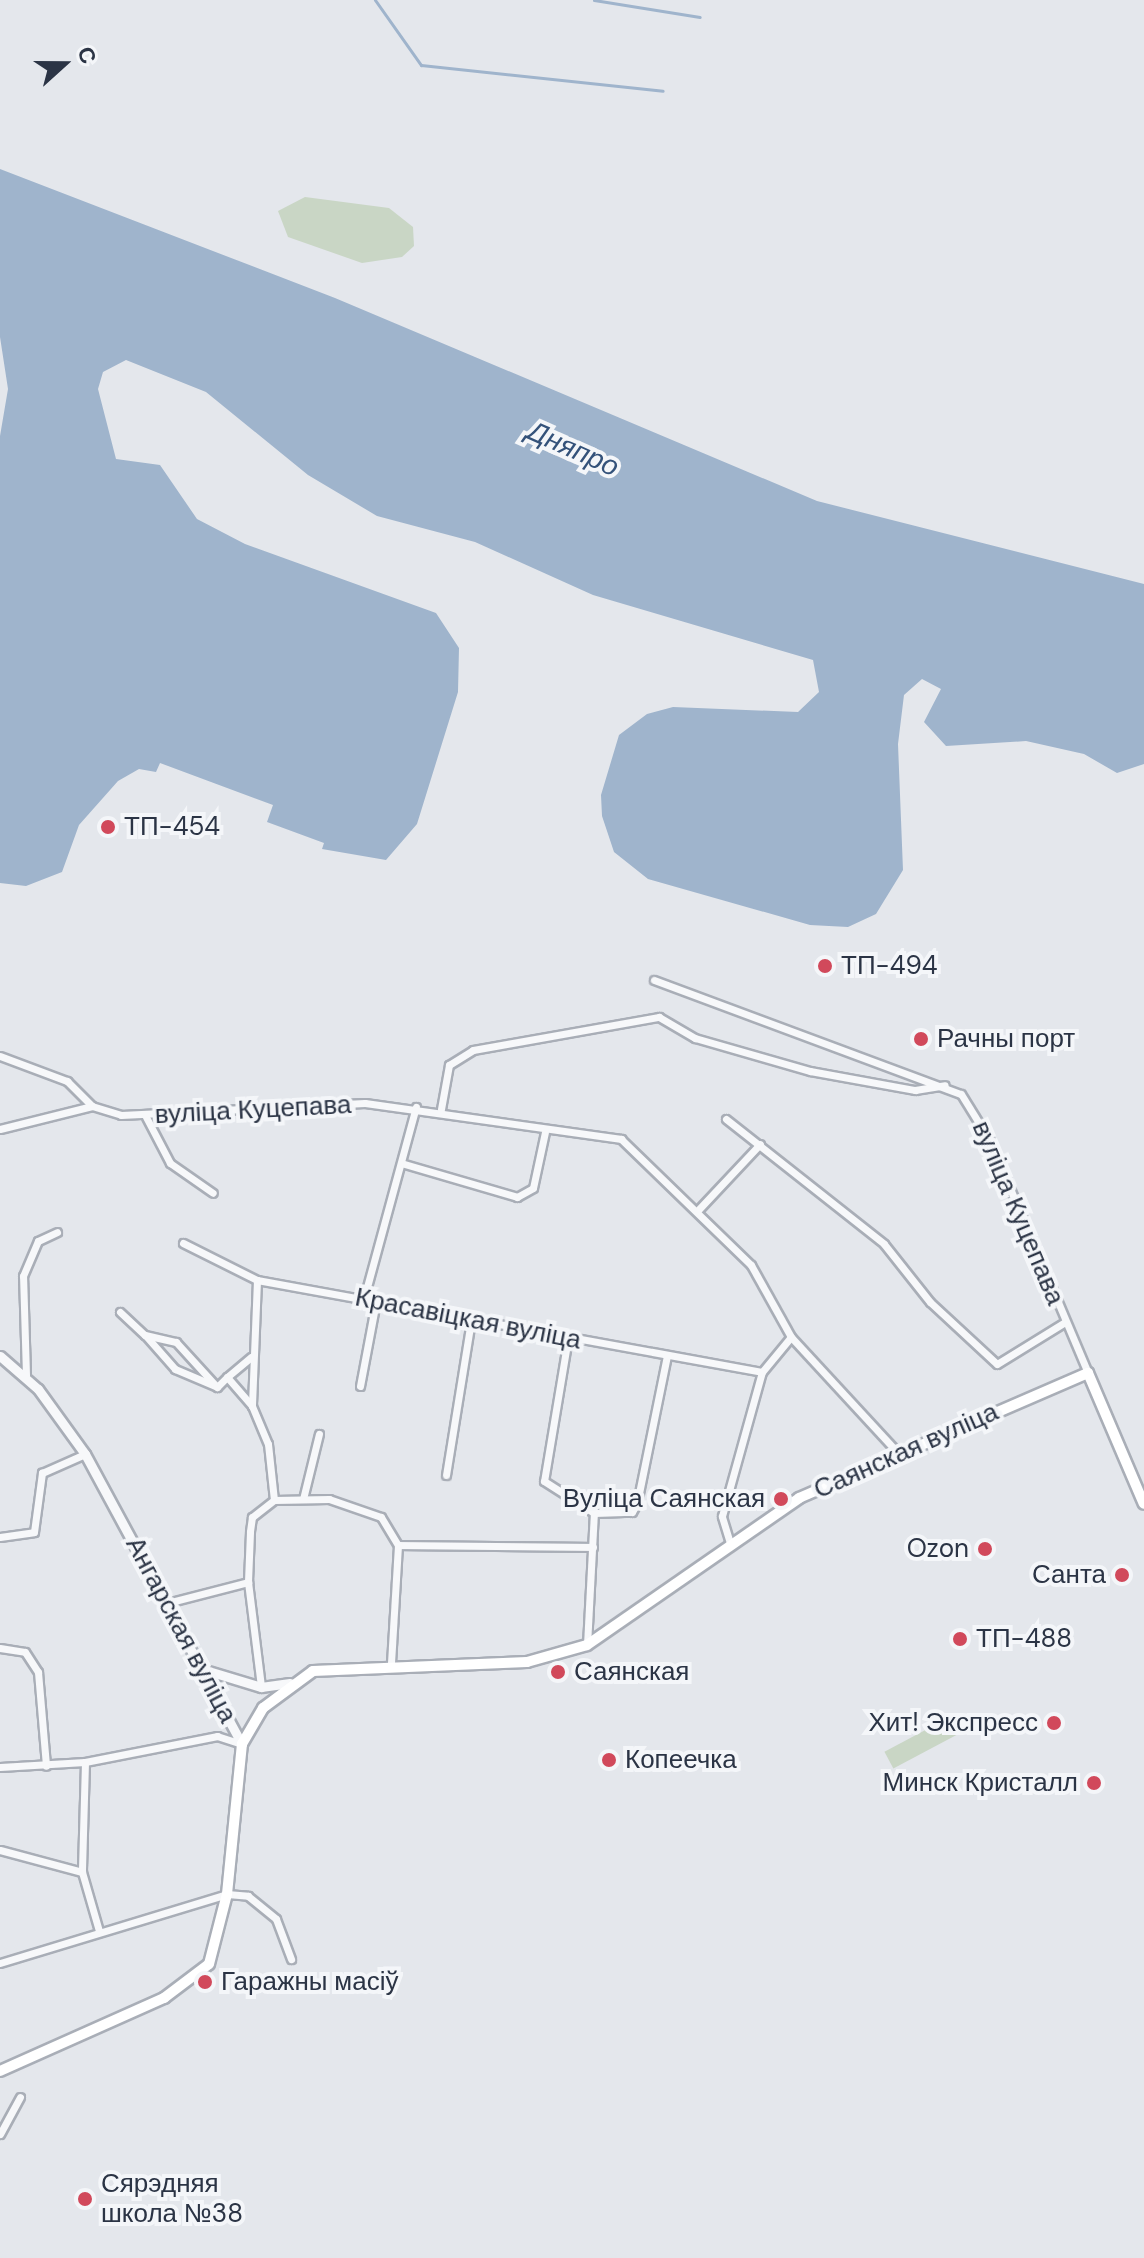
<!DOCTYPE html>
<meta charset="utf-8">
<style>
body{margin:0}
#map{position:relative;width:1144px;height:2258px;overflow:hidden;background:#e4e7ec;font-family:"DM Sans",sans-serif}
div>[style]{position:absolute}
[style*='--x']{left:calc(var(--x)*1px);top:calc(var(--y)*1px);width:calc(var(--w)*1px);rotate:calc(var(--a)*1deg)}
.green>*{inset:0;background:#c9d6c5;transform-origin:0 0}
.water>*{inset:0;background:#9fb4cc}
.stream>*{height:3px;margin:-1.5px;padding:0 1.5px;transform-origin:1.5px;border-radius:1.5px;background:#9fb4cc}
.roads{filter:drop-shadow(2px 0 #a9aeb7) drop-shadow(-2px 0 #a9aeb7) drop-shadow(0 2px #a9aeb7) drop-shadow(0 -2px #a9aeb7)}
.minor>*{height:7px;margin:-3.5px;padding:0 3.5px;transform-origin:3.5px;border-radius:3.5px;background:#f7f8fa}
.tertiary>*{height:9px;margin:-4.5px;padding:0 4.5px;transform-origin:4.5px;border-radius:4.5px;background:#f7f8fa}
.secondary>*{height:10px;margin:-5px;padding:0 5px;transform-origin:5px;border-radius:5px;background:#fff}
.dots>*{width:22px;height:22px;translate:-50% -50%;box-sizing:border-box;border:4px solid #f4f6f9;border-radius:50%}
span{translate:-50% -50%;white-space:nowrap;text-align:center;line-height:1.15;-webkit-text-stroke:8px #f4f6f9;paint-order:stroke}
.poi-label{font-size:26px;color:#2b3445}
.left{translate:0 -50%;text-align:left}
.right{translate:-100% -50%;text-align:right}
.street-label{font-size:26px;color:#2b3445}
.water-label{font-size:28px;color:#34527a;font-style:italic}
.north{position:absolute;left:24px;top:24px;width:80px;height:80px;-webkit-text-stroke:6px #f4f6f9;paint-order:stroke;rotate:69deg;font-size:22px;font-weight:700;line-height:32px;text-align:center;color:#2b3445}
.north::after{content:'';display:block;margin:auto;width:28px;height:36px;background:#2b3445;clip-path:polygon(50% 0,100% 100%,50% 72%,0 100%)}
</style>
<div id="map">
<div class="green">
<div style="clip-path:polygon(305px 197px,389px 208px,413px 227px,414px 246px,402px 257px,362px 263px,288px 237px,278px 211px)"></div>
<div style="left:948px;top:1718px;width:19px;height:72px;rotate:62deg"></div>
</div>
<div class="water">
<div style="clip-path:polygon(0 169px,335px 298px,817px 501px,1144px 584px,1144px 764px,1117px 773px,1084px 754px,1026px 741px,946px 746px,924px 722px,941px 689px,922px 679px,904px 695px,898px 744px,903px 870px,876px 914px,848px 927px,810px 925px,648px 879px,614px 852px,602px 816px,601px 795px,619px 735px,647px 714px,673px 707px,798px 712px,819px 692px,813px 660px,593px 595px,475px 542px,377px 516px,308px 475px,206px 392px,126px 360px,103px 372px,98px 389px,116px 459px,160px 465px,197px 519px,245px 544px,436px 613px,459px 648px,458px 692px,417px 824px,386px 860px,322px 849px,324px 843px,267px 822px,273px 805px,160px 763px,156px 772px,139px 769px,118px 781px,79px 825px,62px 872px,26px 886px,0 883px,0 436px,8px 389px,0 337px)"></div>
</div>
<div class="stream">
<div style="--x:375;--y:0;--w:80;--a:54.7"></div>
<div style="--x:421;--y:65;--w:243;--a:6.1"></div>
<div style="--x:594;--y:0;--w:107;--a:9.1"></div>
</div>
<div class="roads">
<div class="minor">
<div style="--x:654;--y:980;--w:327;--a:20.4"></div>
<div style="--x:961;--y:1094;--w:55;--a:58.3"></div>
<div style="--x:990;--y:1141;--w:252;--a:67.1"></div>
<div style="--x:0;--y:1056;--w:72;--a:20.5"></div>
<div style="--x:67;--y:1081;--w:35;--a:45"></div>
<div style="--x:92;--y:1106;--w:30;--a:17"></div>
<div style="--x:121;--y:1115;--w:244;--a:-2.8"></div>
<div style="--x:365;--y:1103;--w:259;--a:8"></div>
<div style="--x:621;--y:1139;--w:181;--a:44.1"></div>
<div style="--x:751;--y:1265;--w:82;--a:60.9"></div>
<div style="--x:791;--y:1337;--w:159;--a:47.3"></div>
<div style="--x:441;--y:1109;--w:45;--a:-79.7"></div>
<div style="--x:449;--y:1065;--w:28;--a:-32"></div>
<div style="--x:473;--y:1050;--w:189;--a:-10.1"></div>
<div style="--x:659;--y:1017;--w:42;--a:30.3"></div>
<div style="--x:695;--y:1038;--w:120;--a:16"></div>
<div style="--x:810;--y:1071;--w:107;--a:10.3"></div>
<div style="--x:915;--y:1090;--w:30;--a:-9"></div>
<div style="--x:146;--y:1117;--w:52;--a:62.4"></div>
<div style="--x:170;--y:1163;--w:52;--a:34.9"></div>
<div style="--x:726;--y:1119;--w:201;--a:38.3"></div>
<div style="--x:884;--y:1244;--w:74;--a:51.6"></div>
<div style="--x:930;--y:1302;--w:91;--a:42.8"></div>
<div style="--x:997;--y:1364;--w:80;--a:-31.7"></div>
<div style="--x:0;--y:1129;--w:95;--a:-14"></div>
<div style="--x:401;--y:1163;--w:121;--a:16.3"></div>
<div style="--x:517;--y:1197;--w:18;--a:-29"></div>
<div style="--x:533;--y:1188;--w:57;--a:-77.9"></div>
<div style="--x:699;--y:1209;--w:89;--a:-46.8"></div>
<div style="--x:183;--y:1243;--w:83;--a:26.6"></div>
<div style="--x:257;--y:1280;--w:513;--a:10.32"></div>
<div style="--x:257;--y:1280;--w:126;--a:92.3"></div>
<div style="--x:252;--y:1406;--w:41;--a:67.2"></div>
<div style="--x:268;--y:1444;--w:56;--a:83.9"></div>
<div style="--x:274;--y:1500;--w:28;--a:142"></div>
<div style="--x:252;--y:1517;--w:15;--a:98"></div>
<div style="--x:250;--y:1532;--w:50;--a:92.3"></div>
<div style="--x:248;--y:1582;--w:106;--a:82.9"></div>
<div style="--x:364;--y:1298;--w:198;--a:-74.8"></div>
<div style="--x:120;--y:1312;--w:34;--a:43"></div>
<div style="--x:145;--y:1335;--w:32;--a:13"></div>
<div style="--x:176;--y:1342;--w:61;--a:47.7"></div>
<div style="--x:217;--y:1387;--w:14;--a:-45"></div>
<div style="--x:146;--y:1336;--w:44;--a:48.7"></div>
<div style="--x:175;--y:1369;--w:43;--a:23"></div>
<div style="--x:568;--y:1338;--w:145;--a:99.5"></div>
<div style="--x:544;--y:1481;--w:59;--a:32.6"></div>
<div style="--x:251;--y:1357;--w:31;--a:140"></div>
<div style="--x:227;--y:1377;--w:38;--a:49"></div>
<div style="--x:26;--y:1375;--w:99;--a:-91.7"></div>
<div style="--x:23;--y:1276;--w:38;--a:-67"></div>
<div style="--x:38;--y:1241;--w:21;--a:-25"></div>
<div style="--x:360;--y:1386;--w:86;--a:-79.3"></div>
<div style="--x:446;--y:1475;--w:157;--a:-80.8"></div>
<div style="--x:303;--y:1499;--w:67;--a:-76.2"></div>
<div style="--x:274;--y:1500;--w:55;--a:-1"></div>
<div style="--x:329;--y:1499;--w:55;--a:19.1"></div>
<div style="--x:381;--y:1517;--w:33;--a:59"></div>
<div style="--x:594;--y:1513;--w:38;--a:-2"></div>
<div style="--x:632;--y:1512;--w:10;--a:-61"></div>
<div style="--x:637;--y:1503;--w:150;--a:-78.5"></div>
<div style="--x:0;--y:1537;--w:34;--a:-8"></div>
<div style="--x:34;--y:1532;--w:60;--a:-82.3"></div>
<div style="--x:42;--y:1473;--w:47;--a:-23.8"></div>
<div style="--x:730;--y:1543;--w:28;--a:-107"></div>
<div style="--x:722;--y:1516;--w:149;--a:-74.5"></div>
<div style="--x:762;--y:1372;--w:45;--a:-50.4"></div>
<div style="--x:398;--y:1545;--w:195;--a:0.6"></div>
<div style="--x:167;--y:1603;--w:84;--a:-14.5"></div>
<div style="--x:587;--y:1645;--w:132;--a:-87"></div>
<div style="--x:0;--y:1648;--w:25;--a:9"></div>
<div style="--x:25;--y:1652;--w:24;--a:57"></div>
<div style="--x:38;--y:1672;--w:94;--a:85.1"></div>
<div style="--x:391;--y:1663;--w:118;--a:-86.6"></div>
<div style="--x:85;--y:1762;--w:110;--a:91.6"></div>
<div style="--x:82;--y:1872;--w:61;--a:73.9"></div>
<div style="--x:0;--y:1767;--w:85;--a:-3.4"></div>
<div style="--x:85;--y:1762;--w:135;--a:-11.1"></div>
<div style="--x:217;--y:1736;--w:26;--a:18"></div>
<div style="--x:0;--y:1850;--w:85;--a:15"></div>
<div style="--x:0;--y:1963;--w:237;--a:-16.9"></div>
<div style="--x:227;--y:1894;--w:21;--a:5"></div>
<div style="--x:248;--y:1896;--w:36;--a:39"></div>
<div style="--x:276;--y:1919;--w:43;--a:69.4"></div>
<div style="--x:0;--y:2134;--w:42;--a:-61.6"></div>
</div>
<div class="tertiary">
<div style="--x:0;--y:1356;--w:50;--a:41"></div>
<div style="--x:38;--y:1389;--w:80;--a:54.1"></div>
<div style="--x:85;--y:1454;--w:330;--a:61.6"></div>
<div style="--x:205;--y:1670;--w:59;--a:16.9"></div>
<div style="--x:261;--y:1687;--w:29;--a:-8"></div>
</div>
<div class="secondary">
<div style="--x:0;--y:2071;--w:180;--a:-24"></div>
<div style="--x:164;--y:1998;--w:56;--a:-37.1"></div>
<div style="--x:209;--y:1964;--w:72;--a:-75.6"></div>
<div style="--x:227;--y:1894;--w:151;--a:-84.3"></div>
<div style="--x:242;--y:1744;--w:42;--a:-59.7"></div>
<div style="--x:263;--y:1708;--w:62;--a:-36.5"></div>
<div style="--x:313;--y:1671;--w:214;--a:-2.4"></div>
<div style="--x:527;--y:1662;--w:62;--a:-15.8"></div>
<div style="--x:587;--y:1645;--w:258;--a:-34.7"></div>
<div style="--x:799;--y:1498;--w:315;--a:-23.4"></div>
<div style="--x:1088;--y:1373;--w:142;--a:66.9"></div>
</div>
</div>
<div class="dots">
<div style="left:108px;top:827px;background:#d1495b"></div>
<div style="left:825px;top:966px;background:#d1495b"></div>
<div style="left:921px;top:1039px;background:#d1495b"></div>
<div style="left:781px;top:1499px;background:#d1495b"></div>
<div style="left:985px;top:1549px;background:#d1495b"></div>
<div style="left:1122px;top:1575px;background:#d1495b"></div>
<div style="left:960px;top:1639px;background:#d1495b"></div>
<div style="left:558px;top:1672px;background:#d1495b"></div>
<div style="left:1054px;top:1723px;background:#d1495b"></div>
<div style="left:609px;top:1760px;background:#d1495b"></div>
<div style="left:1094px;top:1783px;background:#d1495b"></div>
<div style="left:205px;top:1982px;background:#d1495b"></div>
<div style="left:85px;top:2199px;background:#d1495b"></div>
</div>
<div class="poi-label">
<span class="left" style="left:124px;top:827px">ТП-454</span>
<span class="left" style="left:841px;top:966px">ТП-494</span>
<span class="left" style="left:937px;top:1039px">Рачны порт</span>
<span class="right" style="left:765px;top:1499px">Вуліца Саянская</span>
<span class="right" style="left:969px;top:1549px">Ozon</span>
<span class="right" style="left:1106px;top:1575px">Санта</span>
<span class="left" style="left:976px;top:1639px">ТП-488</span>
<span class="left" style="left:574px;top:1672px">Саянская</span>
<span class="right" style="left:1038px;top:1723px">Хит! Экспресс</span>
<span class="left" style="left:625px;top:1760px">Копеечка</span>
<span class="right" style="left:1078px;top:1783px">Минск Кристалл</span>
<span class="left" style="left:221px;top:1982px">Гаражны масіў</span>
<span class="left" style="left:101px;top:2199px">Сярэдняя<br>школа №38</span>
</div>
<div class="street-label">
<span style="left:253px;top:1110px;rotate:-3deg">вуліца Куцепава</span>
<span style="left:1018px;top:1213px;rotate:67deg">вуліца Куцепава</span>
<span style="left:468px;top:1319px;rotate:11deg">Красавіцкая вуліца</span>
<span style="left:906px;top:1451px;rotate:-24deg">Саянская вуліца</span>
<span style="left:181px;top:1630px;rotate:62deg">Ангарская вуліца</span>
</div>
<div class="water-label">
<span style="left:573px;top:449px;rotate:24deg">Дняпро</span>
</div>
<div class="north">С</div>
</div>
